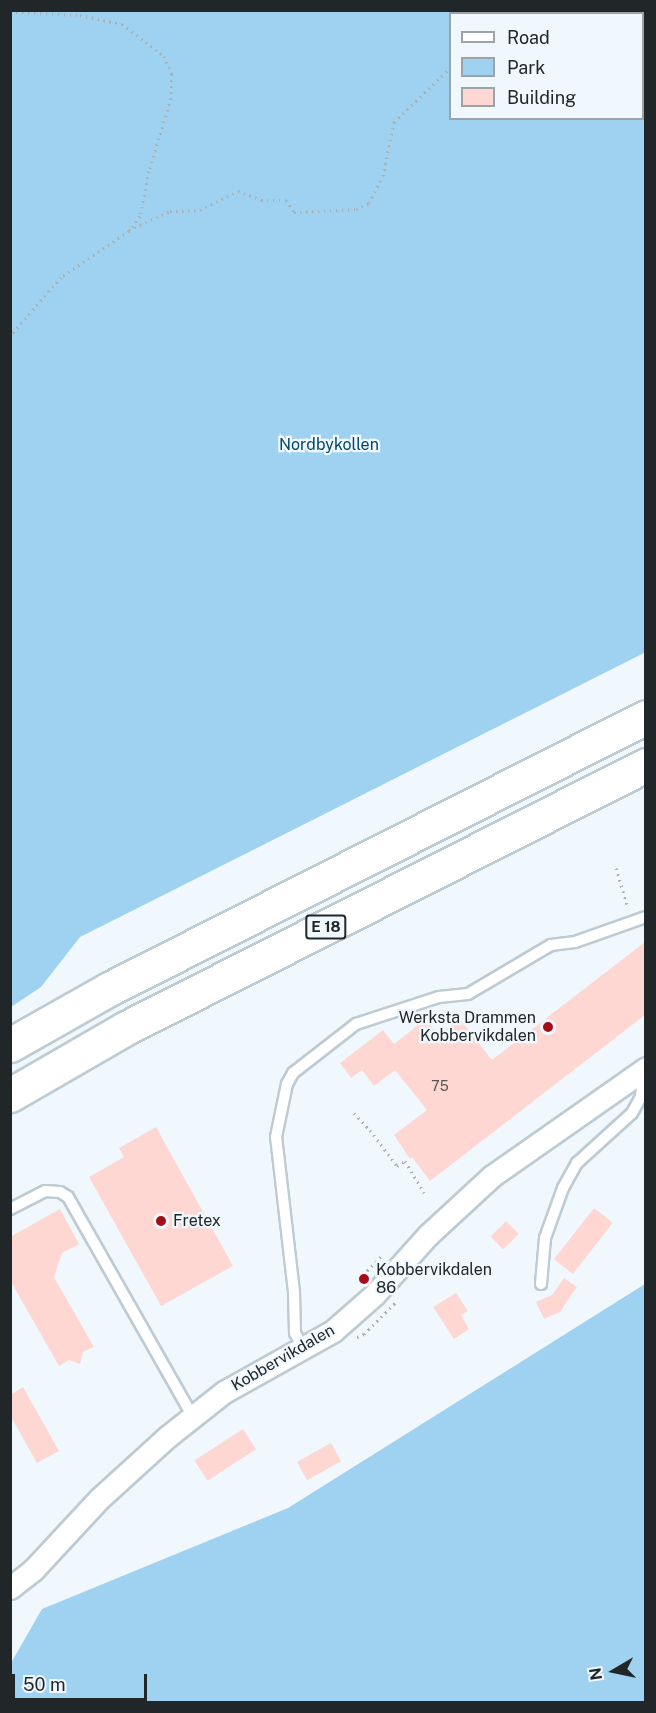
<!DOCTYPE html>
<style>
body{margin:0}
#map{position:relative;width:656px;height:1713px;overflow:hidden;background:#f0f8fe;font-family:"Public Sans",sans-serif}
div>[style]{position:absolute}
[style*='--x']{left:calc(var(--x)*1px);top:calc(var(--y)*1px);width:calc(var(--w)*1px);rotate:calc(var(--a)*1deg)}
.green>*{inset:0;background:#9fd1f0}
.building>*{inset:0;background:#fed7d3;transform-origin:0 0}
.path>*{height:3px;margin-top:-1.5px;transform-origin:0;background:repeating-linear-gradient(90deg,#aab1b6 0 1.5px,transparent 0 6px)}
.roads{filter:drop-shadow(2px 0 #becbd3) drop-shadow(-2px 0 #becbd3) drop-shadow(0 2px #becbd3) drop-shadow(0 -2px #becbd3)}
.service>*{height:10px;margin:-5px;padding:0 5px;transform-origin:5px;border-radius:5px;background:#fff}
.minor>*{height:21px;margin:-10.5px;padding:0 10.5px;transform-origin:10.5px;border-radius:10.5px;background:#fff}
.motorway>*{height:33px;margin:-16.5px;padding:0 16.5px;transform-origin:16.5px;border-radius:16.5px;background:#fff}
.dots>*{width:16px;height:16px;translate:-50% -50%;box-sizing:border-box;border:3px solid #f0f8fe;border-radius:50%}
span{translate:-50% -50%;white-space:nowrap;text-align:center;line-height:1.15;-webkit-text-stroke:4.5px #f0f8fe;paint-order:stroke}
.number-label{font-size:14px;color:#585254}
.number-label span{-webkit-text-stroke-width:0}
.shield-label span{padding:2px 4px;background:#f0f8fe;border:2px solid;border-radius:4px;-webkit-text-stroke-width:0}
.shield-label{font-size:15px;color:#212629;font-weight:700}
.park-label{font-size:16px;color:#004a6a}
.poi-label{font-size:16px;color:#212629}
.right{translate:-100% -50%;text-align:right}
.left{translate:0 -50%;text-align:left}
.street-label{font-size:16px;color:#212629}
.frame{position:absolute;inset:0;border:12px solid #212629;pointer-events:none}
.legend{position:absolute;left:449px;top:12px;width:195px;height:108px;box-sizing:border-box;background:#f0f8fe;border:2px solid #9da4a9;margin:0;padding:8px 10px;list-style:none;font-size:18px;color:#212629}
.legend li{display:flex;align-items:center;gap:12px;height:30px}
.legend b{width:30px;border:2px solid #9da4a9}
.north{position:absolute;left:584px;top:1641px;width:60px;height:60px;-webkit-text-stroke:4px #f0f8fe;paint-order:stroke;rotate:261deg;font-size:16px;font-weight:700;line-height:24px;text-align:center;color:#212629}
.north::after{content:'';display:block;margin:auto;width:21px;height:27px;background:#212629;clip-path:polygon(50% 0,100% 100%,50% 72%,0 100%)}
.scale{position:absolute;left:12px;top:1674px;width:135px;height:27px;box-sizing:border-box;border:3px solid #212629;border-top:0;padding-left:8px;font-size:18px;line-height:21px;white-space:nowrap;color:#212629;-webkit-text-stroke:4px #f0f8fe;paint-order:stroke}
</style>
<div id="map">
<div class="green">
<div style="clip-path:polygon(evenodd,11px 10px,645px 11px,646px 652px,80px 937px,41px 987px,11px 1007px,11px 10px,450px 14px,642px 14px,642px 118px,450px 118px,450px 14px)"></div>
<div style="clip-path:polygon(645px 1284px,645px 1702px,11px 1702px,11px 1663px,42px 1609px,288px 1508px)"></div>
</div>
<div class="building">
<div style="clip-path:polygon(645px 942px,645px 1015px,430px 1181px,412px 1157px,410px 1159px,394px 1135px,427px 1110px,395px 1070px,374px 1086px,362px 1070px,351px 1078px,340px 1063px,383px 1030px,394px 1044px,426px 1019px,439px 1035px,460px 1019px,492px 1060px)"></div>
<div style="clip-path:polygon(156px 1127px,233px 1266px,161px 1306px,89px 1177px,124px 1157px,119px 1148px)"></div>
<div style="left:594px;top:1208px;width:24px;height:65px;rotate:38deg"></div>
<div style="clip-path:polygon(60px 1209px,79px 1244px,62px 1253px,54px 1277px,94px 1347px,83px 1352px,80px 1364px,69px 1360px,59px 1366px,10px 1280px,10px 1237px)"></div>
<div style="left:506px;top:1221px;width:18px;height:22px;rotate:45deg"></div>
<div style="clip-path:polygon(564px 1278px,577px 1287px,560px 1312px,544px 1319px,536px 1302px,552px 1295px)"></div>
<div style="clip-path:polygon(456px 1293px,468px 1311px,461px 1315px,469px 1329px,454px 1339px,433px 1307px)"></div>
<div style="clip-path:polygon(23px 1387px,59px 1451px,37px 1463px,10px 1415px,10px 1395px)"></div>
<div style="left:243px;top:1429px;width:24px;height:58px;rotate:57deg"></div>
<div style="left:331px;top:1443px;width:21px;height:39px;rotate:61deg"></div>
</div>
<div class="path">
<div style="--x:10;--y:12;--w:70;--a:2.5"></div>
<div style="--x:80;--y:15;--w:43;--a:12.1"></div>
<div style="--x:122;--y:24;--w:53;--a:37.3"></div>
<div style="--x:164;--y:56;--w:20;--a:66"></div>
<div style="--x:172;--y:74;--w:24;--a:92"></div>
<div style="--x:171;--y:98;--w:76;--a:106.8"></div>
<div style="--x:149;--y:171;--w:46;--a:101.3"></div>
<div style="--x:140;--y:216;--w:19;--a:126"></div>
<div style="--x:129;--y:231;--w:82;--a:145.9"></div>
<div style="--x:61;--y:277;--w:78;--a:130.8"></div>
<div style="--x:489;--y:14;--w:5;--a:-53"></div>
<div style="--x:129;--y:230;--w:45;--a:-24.9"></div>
<div style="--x:170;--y:211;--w:30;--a:-2"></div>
<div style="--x:200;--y:210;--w:42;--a:-26.6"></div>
<div style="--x:238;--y:191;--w:25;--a:21"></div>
<div style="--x:261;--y:200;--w:25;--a:0"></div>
<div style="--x:286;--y:200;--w:14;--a:56"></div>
<div style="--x:294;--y:212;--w:62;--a:-2.8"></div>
<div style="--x:356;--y:209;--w:14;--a:-25"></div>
<div style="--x:369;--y:203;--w:30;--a:-63"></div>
<div style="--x:383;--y:176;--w:55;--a:-78.5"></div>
<div style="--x:394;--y:122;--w:78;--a:-44"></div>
<div style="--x:616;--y:868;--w:42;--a:73.3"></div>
<div style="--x:354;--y:1113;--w:23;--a:47"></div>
<div style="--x:370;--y:1130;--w:45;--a:53.1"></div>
<div style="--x:397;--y:1166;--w:9;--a:-32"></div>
<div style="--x:405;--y:1161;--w:37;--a:59"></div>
<div style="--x:363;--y:1275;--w:29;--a:-46"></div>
<div style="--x:357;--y:1337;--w:8;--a:-23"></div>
<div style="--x:364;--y:1334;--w:45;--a:-45"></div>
</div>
<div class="roads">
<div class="service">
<div style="--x:10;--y:1209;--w:39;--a:-27"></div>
<div style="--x:45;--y:1191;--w:15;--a:4"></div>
<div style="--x:60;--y:1192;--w:9;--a:32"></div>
<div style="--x:68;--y:1197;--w:253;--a:60.4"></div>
<div style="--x:541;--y:1284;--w:46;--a:-85"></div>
<div style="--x:545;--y:1238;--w:53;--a:-70.2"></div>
<div style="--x:563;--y:1188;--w:29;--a:-61"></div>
<div style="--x:577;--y:1163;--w:74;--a:-42.3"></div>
<div style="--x:632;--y:1113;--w:18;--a:-61"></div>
<div style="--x:641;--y:1097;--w:28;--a:-84"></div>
<div style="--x:303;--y:1348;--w:17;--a:-118"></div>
<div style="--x:295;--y:1333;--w:41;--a:-91.4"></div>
<div style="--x:294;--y:1292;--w:156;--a:-96.6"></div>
<div style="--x:276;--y:1137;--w:54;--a:-78.3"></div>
<div style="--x:287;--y:1084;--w:13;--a:-61"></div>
<div style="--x:293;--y:1073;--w:80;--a:-37.9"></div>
<div style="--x:356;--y:1024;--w:87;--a:-18"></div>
<div style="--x:439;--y:997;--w:29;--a:-6"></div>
<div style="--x:468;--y:994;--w:96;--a:-30.6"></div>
<div style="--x:551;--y:945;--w:24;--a:-7"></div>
<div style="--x:575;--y:942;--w:75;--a:-19.4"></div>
</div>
<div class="minor">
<div style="--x:10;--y:1588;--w:29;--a:-38"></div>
<div style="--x:33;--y:1570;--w:98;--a:-47.1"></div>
<div style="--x:100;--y:1498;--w:91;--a:-42.3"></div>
<div style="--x:167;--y:1437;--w:73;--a:-38.3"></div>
<div style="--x:224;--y:1392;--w:125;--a:-29.2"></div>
<div style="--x:333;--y:1331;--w:55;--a:-41.3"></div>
<div style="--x:374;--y:1295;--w:81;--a:-48"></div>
<div style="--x:428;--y:1235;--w:87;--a:-42.7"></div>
<div style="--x:492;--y:1176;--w:188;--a:-35"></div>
</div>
<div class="motorway">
<div style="--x:10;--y:1045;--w:114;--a:-29.5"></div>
<div style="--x:109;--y:989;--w:602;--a:-26.86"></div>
<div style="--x:10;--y:1095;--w:134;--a:-30"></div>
<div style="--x:126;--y:1028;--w:583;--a:-26.83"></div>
</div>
</div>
<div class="dots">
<div style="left:548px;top:1027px;background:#a50d1b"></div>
<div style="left:161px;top:1221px;background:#a50d1b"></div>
<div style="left:364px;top:1279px;background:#a50d1b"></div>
</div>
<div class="number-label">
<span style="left:440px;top:1086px">75</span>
</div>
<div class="shield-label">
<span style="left:326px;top:927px">E 18</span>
</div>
<div class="park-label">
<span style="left:329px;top:445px">Nordbykollen</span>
</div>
<div class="poi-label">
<span class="right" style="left:536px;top:1027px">Werksta Drammen<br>Kobbervikdalen</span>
<span class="left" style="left:173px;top:1221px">Fretex</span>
<span class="left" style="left:376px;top:1279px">Kobbervikdalen<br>86</span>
</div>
<div class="street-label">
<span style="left:283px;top:1358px;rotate:-30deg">Kobbervikdalen</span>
</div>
<div class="frame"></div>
<ul class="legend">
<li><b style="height:8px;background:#fff"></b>Road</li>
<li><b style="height:16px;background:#9fd1f0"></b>Park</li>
<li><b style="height:16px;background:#fed7d3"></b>Building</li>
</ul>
<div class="north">N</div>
<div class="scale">50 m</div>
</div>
